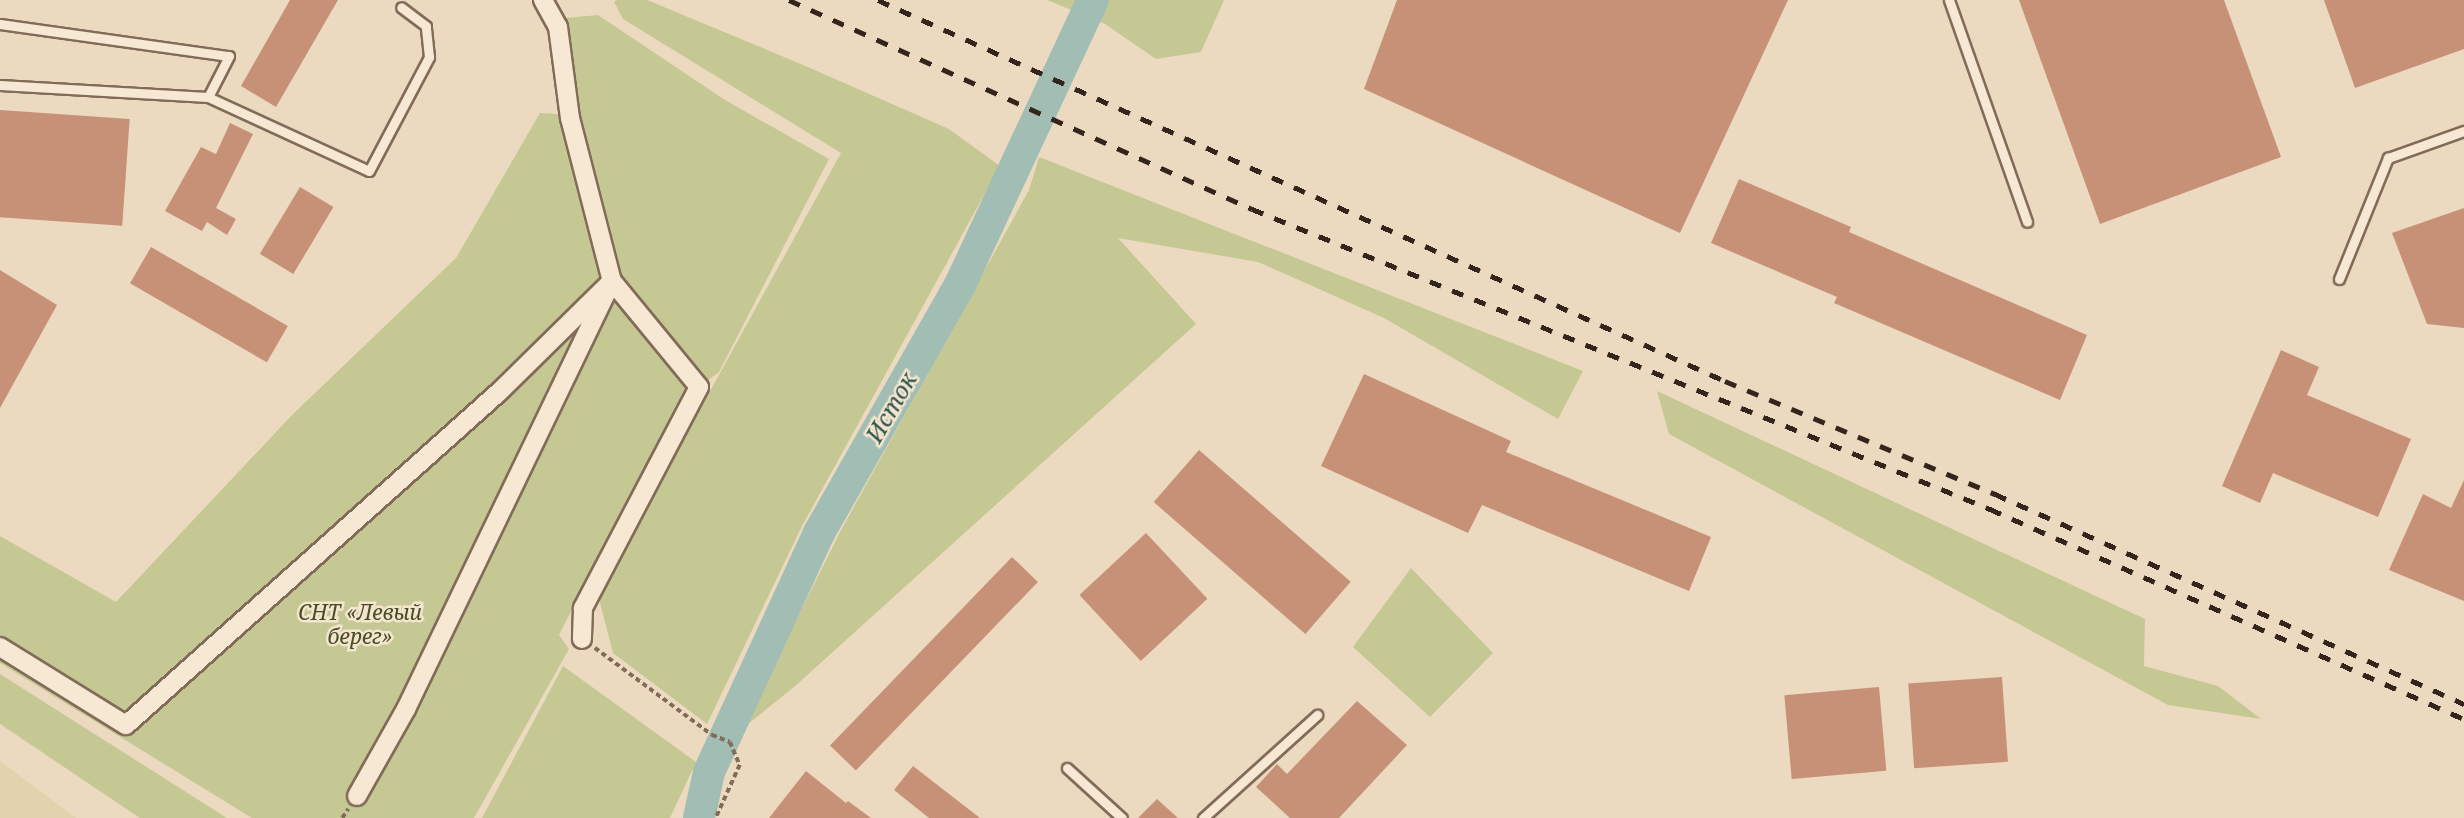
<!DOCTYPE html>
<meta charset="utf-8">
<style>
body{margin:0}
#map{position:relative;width:2464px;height:818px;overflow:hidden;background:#ebdabf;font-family:"Noto Serif",serif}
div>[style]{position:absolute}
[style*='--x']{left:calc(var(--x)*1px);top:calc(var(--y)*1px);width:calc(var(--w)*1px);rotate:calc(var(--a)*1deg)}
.farmland>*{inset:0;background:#e0d3ad}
.green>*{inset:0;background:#c6c894}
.river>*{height:32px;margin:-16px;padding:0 16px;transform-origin:16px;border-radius:16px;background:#a2bdb3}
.building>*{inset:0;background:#c79177;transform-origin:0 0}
.path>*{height:3.5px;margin-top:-1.75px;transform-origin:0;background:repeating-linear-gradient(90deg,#826b59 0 5px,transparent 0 8.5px)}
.roads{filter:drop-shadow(2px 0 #826b59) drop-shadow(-2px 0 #826b59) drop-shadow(0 2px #826b59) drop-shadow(0 -2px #826b59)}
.lane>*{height:9px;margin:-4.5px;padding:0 4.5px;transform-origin:4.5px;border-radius:4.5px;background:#f6e8d2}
.street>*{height:18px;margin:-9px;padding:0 9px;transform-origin:9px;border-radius:9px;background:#f6e8d2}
.rail>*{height:5px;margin-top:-2.5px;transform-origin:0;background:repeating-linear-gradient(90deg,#33251c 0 12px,transparent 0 24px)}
span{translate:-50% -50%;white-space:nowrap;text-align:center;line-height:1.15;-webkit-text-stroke:5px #f3e5ce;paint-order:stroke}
.park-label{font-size:21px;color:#474e24;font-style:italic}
.water-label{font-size:23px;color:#2c524c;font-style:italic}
</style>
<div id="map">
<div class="farmland">
<div style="clip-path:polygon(0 761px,76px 818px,0 818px)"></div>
</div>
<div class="green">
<div style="clip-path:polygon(617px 0,647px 0,801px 64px,949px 129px,1000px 166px,802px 526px,707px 724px,613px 653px,598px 595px,841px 153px,623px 19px,614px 2px)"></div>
<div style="clip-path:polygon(1047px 0,1224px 0,1201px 52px,1156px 59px,1105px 24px)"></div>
<div style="clip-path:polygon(598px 15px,725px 100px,829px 159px,719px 372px,699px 387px,682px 394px,559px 635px,569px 649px,474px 818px,252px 818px,0 663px,0 536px,116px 602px,292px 415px,456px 258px,540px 113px,576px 115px,566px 18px)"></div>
<div style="clip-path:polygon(1039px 157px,1583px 371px,1558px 419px,1384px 318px,1258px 262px,1118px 238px,1196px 324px,794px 687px,742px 729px,840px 532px,1029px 190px)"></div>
<div style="clip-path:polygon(1657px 391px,2145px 619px,2144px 666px,2218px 686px,2261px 719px,2168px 705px,1669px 434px)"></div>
<div style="clip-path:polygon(1411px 568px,1493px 653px,1430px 717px,1353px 647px)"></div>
<div style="clip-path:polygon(563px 666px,696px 762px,670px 818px,482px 818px)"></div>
<div style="clip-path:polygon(0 674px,227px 818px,140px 818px,0 724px)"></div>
</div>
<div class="river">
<div style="--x:699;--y:818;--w:47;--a:-77.7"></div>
<div style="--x:709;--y:772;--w:263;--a:-65.3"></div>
<div style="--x:819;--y:533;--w:283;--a:-60.4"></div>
<div style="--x:959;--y:287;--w:317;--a:-65"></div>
</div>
<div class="building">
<div style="clip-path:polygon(290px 0,338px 0,276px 107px,241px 86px)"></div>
<div style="clip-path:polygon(1397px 0,1788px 0,1680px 233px,1364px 89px)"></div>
<div style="clip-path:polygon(2019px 0,2224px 0,2281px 157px,2100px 224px)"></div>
<div style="clip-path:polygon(2324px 0,2464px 0,2464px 49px,2355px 88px)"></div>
<div style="left:0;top:110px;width:130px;height:107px;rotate:4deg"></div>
<div style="clip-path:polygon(230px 123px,253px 134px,216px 208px,236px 219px,227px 235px,207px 222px,202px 231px,165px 211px,201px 147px,216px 154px)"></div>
<div style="clip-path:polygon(1739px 179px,1851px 227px,1849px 232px,2087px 335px,2060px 400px,1834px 303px,1837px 297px,1711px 243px)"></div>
<div style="left:300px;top:187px;width:39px;height:78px;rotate:31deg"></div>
<div style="clip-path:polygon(2464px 208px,2464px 328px,2427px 324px,2392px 233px)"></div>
<div style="left:151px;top:247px;width:158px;height:42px;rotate:30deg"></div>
<div style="clip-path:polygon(0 270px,57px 305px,0 408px)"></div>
<div style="clip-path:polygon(2281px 350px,2319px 367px,2307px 395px,2411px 439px,2378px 517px,2273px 473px,2260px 503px,2222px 486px)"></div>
<div style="clip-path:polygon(1364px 374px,1511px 441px,1506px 452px,1711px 537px,1689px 591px,1482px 505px,1468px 533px,1321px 466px)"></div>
<div style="left:1199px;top:450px;width:201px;height:69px;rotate:41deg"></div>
<div style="clip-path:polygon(2464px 480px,2464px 601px,2389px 570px,2423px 494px,2451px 508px)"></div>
<div style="left:1146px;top:533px;width:90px;height:91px;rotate:47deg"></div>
<div style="left:1012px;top:557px;width:36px;height:262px;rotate:44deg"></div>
<div style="left:2002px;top:677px;width:85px;height:94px;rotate:86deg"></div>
<div style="left:1879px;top:687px;width:84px;height:95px;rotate:85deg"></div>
<div style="clip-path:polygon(1357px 701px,1407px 745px,1339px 818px,1290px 818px,1256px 787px,1277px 764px,1287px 774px)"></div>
<div style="clip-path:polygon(913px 766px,980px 818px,929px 818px,894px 790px)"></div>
<div style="clip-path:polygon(806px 771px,846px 803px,848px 801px,871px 818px,769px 818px)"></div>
<div style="clip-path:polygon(1157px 799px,1178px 818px,1138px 818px)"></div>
</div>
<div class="path">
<div style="--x:595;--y:648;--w:146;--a:36.6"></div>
<div style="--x:712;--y:735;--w:19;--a:21"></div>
<div style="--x:730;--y:742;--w:25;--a:67"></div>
<div style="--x:740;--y:765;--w:58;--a:114.4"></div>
<div style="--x:342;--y:818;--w:11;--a:-56"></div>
</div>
<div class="roads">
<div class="lane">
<div style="--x:1949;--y:0;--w:235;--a:70.6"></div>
<div style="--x:0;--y:24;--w:231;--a:8"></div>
<div style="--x:229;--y:56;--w:46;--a:117.1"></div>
<div style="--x:0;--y:85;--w:208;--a:3.3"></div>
<div style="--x:208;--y:97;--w:177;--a:24.7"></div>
<div style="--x:369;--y:171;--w:129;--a:-62.2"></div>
<div style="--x:429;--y:57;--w:31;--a:-96"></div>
<div style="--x:426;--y:26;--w:31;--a:-143"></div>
<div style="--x:2339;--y:279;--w:131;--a:-68"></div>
<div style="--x:2388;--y:158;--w:81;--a:-19.6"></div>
<div style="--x:1067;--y:768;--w:74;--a:42.3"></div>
<div style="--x:1203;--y:818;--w:154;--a:-42.1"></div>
</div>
<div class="street">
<div style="--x:543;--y:0;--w:31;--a:61"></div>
<div style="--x:558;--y:27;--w:92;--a:82.5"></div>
<div style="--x:570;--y:118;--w:168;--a:75.6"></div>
<div style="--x:612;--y:281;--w:137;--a:50.6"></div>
<div style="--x:699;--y:387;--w:250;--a:117.7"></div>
<div style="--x:583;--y:608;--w:31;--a:92"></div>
<div style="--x:0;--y:647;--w:148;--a:31.8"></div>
<div style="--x:126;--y:725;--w:500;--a:-41.76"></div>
<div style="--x:499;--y:392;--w:158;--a:-44.5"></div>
<div style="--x:357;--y:796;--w:100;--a:-60.6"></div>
<div style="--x:406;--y:709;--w:462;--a:-64.3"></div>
</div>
</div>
<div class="rail">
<div style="--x:789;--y:0;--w:508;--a:24.29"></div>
<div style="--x:1252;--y:209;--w:797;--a:22.12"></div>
<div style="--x:1990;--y:509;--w:518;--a:23.9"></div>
<div style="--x:878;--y:0;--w:929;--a:24.22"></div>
<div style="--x:1725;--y:381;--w:293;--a:22.7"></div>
<div style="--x:1995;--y:494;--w:514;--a:24.12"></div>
</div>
<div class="park-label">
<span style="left:360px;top:624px">СНТ «Левый<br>берег»</span>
</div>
<div class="water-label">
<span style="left:891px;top:407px;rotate:-60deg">Исток</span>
</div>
</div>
